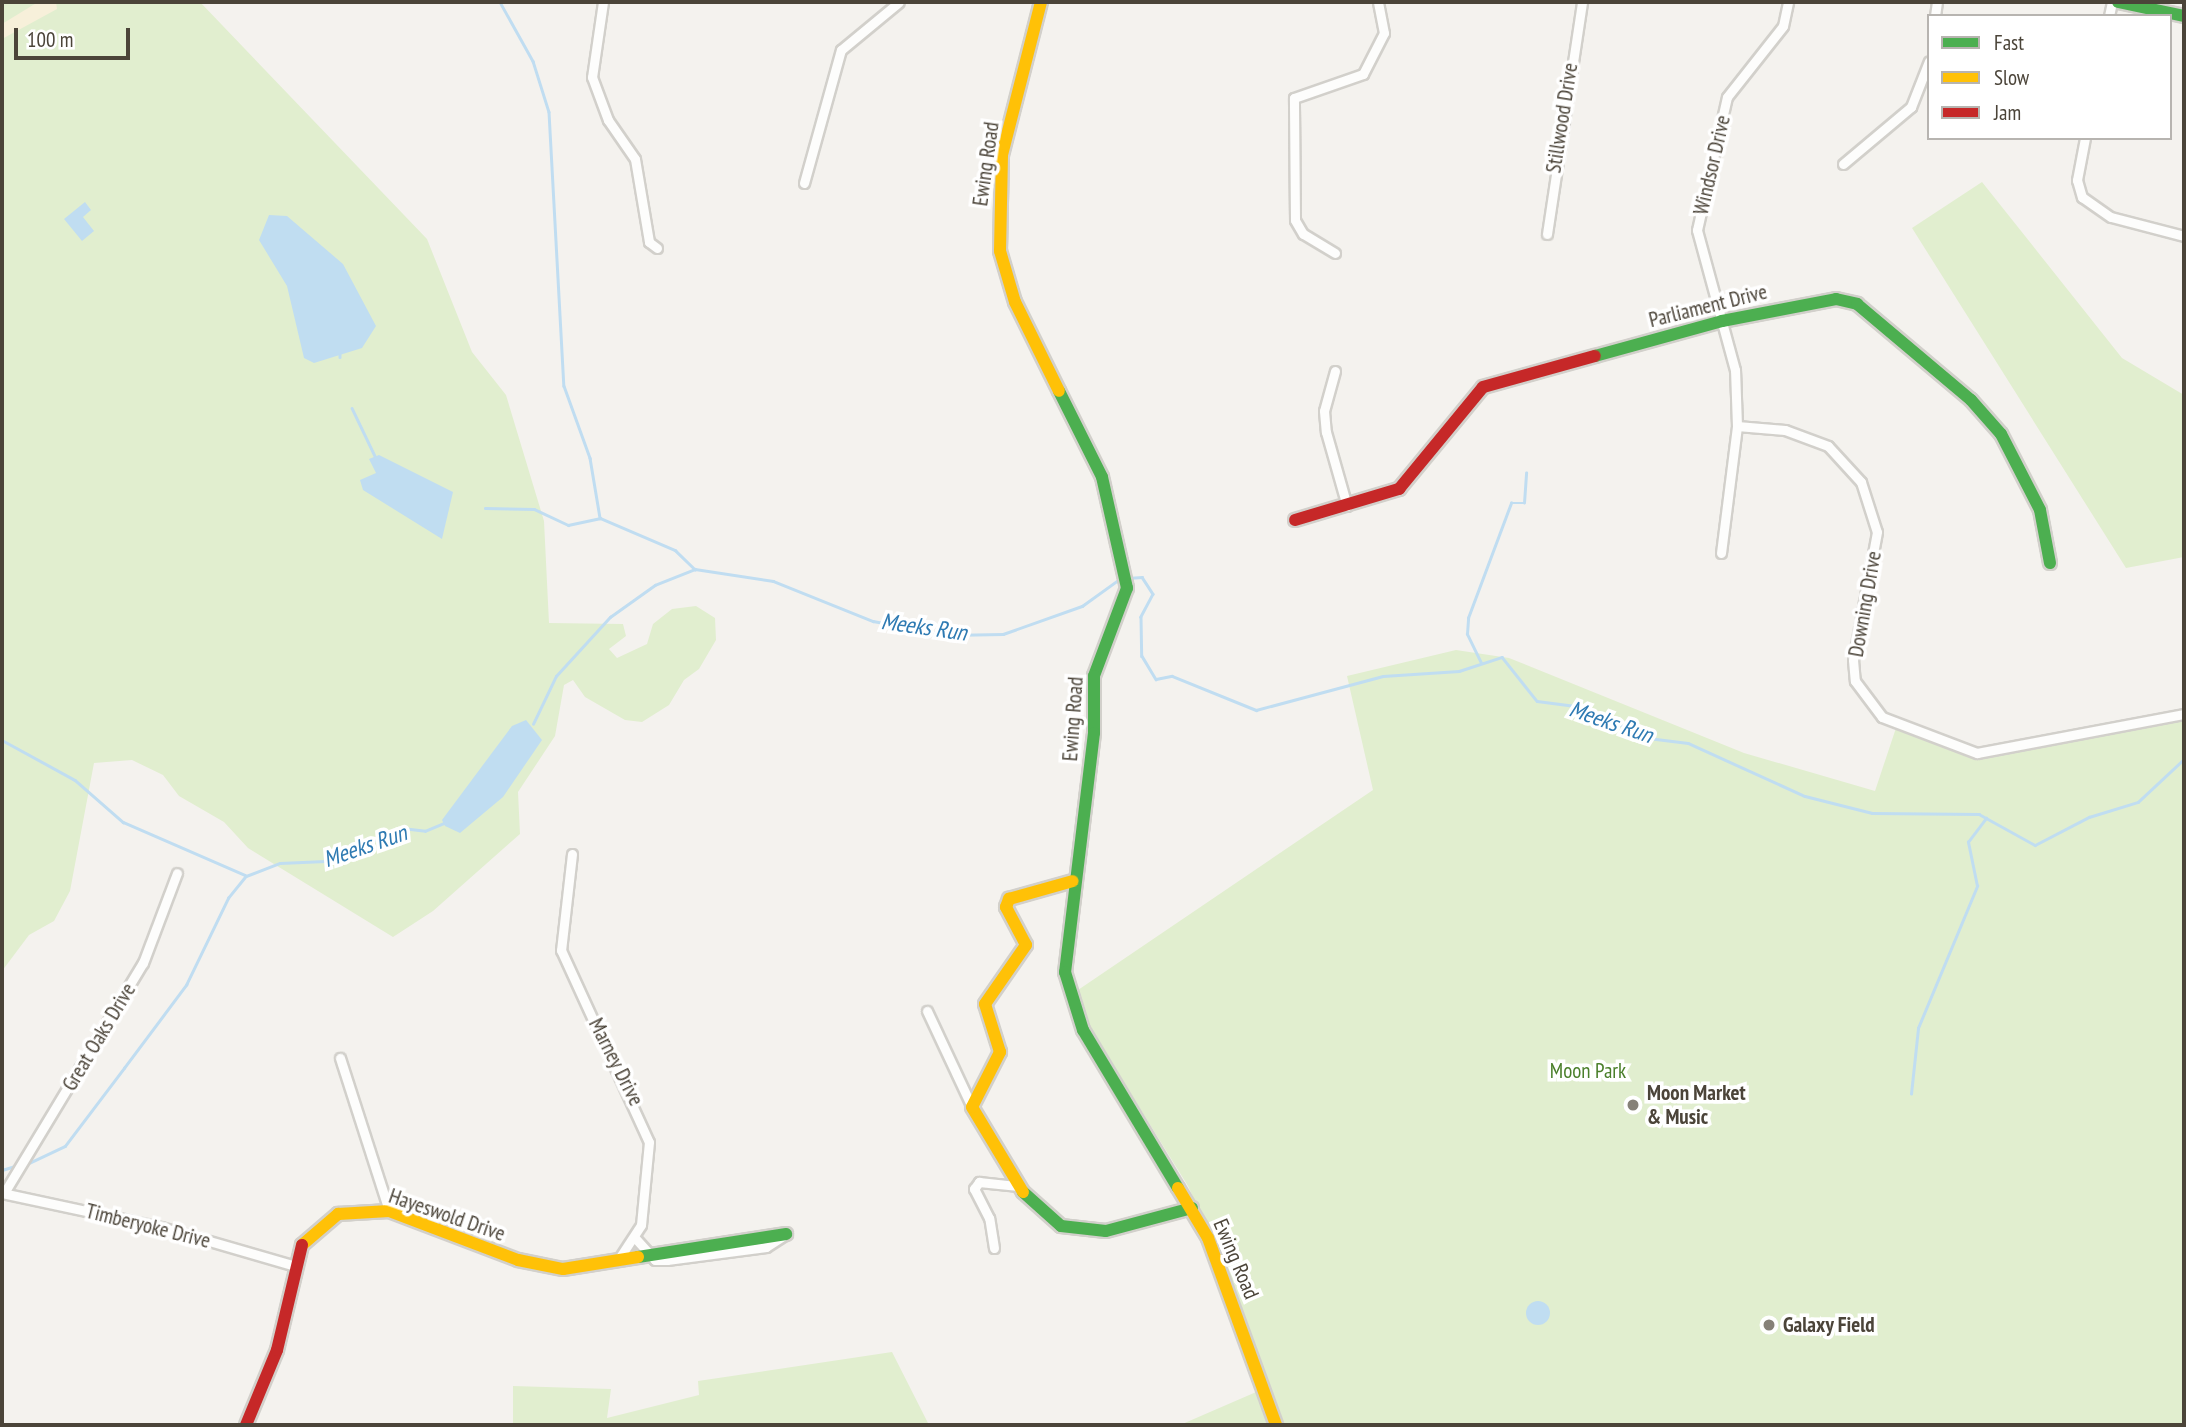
<!DOCTYPE html>
<style>
body{margin:0}
#map{position:relative;width:2186px;height:1427px;overflow:hidden;background:#f4f2ee;font-family:"PT Sans Narrow",sans-serif}
div>[style]{position:absolute}
[style*='--x']{left:calc(var(--x)*1px);top:calc(var(--y)*1px);width:calc(var(--w)*1px);rotate:calc(var(--a)*1deg)}
.green>*{inset:0;background:#e1eecf}
.sand>*{inset:0;background:#f7f0da}
.water>*{inset:0;background:#c0ddf1}
.round{border-radius:50%}
.stream>*{height:2.5px;margin:-1.25px;padding:0 1.25px;transform-origin:1.25px;border-radius:1.25px;background:#c0ddf1}
.roads{filter:drop-shadow(2px 0 #d2d0cb) drop-shadow(-2px 0 #d2d0cb) drop-shadow(0 2px #d2d0cb) drop-shadow(0 -2px #d2d0cb)}
.street>*{height:9px;margin:-4.5px;padding:0 4.5px;transform-origin:4.5px;border-radius:4.5px;background:#fdfdfc}
.fast>*{height:12px;margin:-6px;padding:0 6px;transform-origin:6px;border-radius:6px;background:#4caf50}
.slow>*{height:12px;margin:-6px;padding:0 6px;transform-origin:6px;border-radius:6px;background:#ffc107}
.jam>*{height:12px;margin:-6px;padding:0 6px;transform-origin:6px;border-radius:6px;background:#c62828}
.dots>*{width:19px;height:19px;translate:-50% -50%;box-sizing:border-box;border:4px solid #fff;border-radius:50%}
span{translate:-50% -50%;white-space:nowrap;text-align:center;line-height:1.15;-webkit-text-stroke:7px #fff;paint-order:stroke}
.street-label{font-size:21px;color:#4b4439}
.park-label{font-size:21px;color:#4a7f2a}
.poi-label{font-size:21px;color:#4b4439;font-weight:700}
.left{translate:0 -50%;text-align:left}
.water-label{font-size:23px;color:#2e7ab2;font-style:italic}
.frame{position:absolute;inset:0;border:4px solid #4b4439;pointer-events:none}
.legend{position:absolute;left:1927px;top:14px;width:245px;height:126px;box-sizing:border-box;background:#fff;border:2px solid #b7b4b0;margin:0;padding:9px 12px;list-style:none;font-size:21px;color:#4b4439}
.legend li{display:flex;align-items:center;gap:14px;height:35px}
.legend b{width:35px;border:2px solid #b7b4b0}
.scale{position:absolute;left:14px;top:28px;width:116px;height:32px;box-sizing:border-box;border:4px solid #4b4439;border-top:0;padding-left:9px;font-size:21px;line-height:24px;white-space:nowrap;color:#4b4439;-webkit-text-stroke:5px #fff;paint-order:stroke}
</style>
<div id="map">
<div class="green">
<div style="clip-path:polygon(2px 2px,200px 2px,427px 239px,472px 352px,506px 395px,544px 521px,549px 623px,623px 624px,626px 636px,609px 649px,617px 658px,647px 644px,653px 624px,672px 609px,696px 606px,715px 618px,716px 640px,699px 669px,684px 680px,669px 705px,642px 722px,625px 720px,585px 697px,573px 680px,564px 685px,555px 736px,518px 792px,520px 834px,433px 911px,393px 937px,248px 848px,224px 822px,179px 796px,163px 775px,132px 760px,94px 763px,70px 891px,54px 921px,29px 935px,2px 971px)"></div>
<div style="clip-path:polygon(1982px 182px,2122px 358px,2184px 395px,2184px 557px,2126px 568px,1912px 228px)"></div>
<div style="clip-path:polygon(1456px 650px,1509px 658px,1744px 753px,1875px 791px,1898px 722px,1987px 755px,2184px 712px,2184px 1425px,1180px 1425px,1270px 1386px,1235px 1289px,1188px 1186px,1089px 1026px,1071px 981px,1078px 990px,1373px 790px,1347px 676px)"></div>
<div style="clip-path:polygon(892px 1352px,929px 1425px,513px 1425px,513px 1386px,611px 1389px,607px 1418px,699px 1395px,698px 1381px)"></div>
</div>
<div class="sand">
<div style="clip-path:polygon(38px 2px,56px 2px,57px 9px,2px 39px,2px 24px)"></div>
</div>
<div class="water">
<div style="clip-path:polygon(85px 202px,91px 210px,83px 217px,94px 231px,82px 241px,64px 219px)"></div>
<div style="clip-path:polygon(269px 215px,287px 216px,343px 264px,376px 326px,362px 348px,314px 363px,304px 358px,287px 286px,259px 240px)"></div>
<div style="clip-path:polygon(379px 455px,453px 492px,442px 539px,363px 490px,360px 480px,376px 473px,369px 459px)"></div>
<div style="clip-path:polygon(526px 720px,542px 740px,503px 797px,460px 833px,445px 826px,442px 820px,512px 726px)"></div>
<div class="round" style="left:1526px;top:1301px;width:24px;height:24px"></div>
</div>
<div class="stream">
<div style="--x:500;--y:2;--w:68;--a:60.8"></div>
<div style="--x:533;--y:61;--w:53;--a:72.6"></div>
<div style="--x:549;--y:112;--w:274;--a:86.9"></div>
<div style="--x:564;--y:386;--w:77;--a:70.1"></div>
<div style="--x:590;--y:458;--w:61;--a:80.5"></div>
<div style="--x:340;--y:353;--w:4;--a:90"></div>
<div style="--x:352;--y:408;--w:53;--a:64.4"></div>
<div style="--x:485;--y:508;--w:49;--a:1.2"></div>
<div style="--x:534;--y:509;--w:38;--a:25"></div>
<div style="--x:568;--y:525;--w:33;--a:-12"></div>
<div style="--x:600;--y:518;--w:82;--a:23.1"></div>
<div style="--x:675;--y:550;--w:28;--a:44"></div>
<div style="--x:1127;--y:578;--w:15;--a:-4"></div>
<div style="--x:1142;--y:577;--w:20;--a:57"></div>
<div style="--x:1153;--y:594;--w:26;--a:118"></div>
<div style="--x:1141;--y:617;--w:39;--a:89"></div>
<div style="--x:1142;--y:656;--w:27;--a:59"></div>
<div style="--x:1156;--y:679;--w:16;--a:-11"></div>
<div style="--x:1172;--y:676;--w:91;--a:22"></div>
<div style="--x:1256;--y:710;--w:131;--a:-15"></div>
<div style="--x:1383;--y:676;--w:76;--a:-3.8"></div>
<div style="--x:1459;--y:671;--w:45;--a:-18"></div>
<div style="--x:1502;--y:657;--w:56;--a:51.5"></div>
<div style="--x:1537;--y:701;--w:46;--a:7.4"></div>
<div style="--x:1583;--y:707;--w:72;--a:25.5"></div>
<div style="--x:1648;--y:738;--w:40;--a:7.1"></div>
<div style="--x:1688;--y:743;--w:128;--a:24.4"></div>
<div style="--x:1805;--y:796;--w:69;--a:14.2"></div>
<div style="--x:1872;--y:813;--w:107;--a:0.5"></div>
<div style="--x:1979;--y:814;--w:64;--a:29"></div>
<div style="--x:2035;--y:845;--w:61;--a:-27.4"></div>
<div style="--x:2089;--y:817;--w:51;--a:-17"></div>
<div style="--x:2138;--y:802;--w:63;--a:-43.1"></div>
<div style="--x:1481;--y:663;--w:32;--a:-116"></div>
<div style="--x:1467;--y:634;--w:16;--a:-86"></div>
<div style="--x:1468;--y:618;--w:123;--a:-69.5"></div>
<div style="--x:1511;--y:503;--w:13;--a:0"></div>
<div style="--x:1524;--y:503;--w:30;--a:-86"></div>
<div style="--x:533;--y:724;--w:53;--a:-64.4"></div>
<div style="--x:556;--y:676;--w:80;--a:-47.5"></div>
<div style="--x:610;--y:617;--w:55;--a:-35.4"></div>
<div style="--x:655;--y:585;--w:43;--a:-21.8"></div>
<div style="--x:695;--y:569;--w:79;--a:8.7"></div>
<div style="--x:773;--y:581;--w:108;--a:21.8"></div>
<div style="--x:873;--y:621;--w:76;--a:10.6"></div>
<div style="--x:948;--y:635;--w:55;--a:-1"></div>
<div style="--x:1003;--y:634;--w:84;--a:-19.5"></div>
<div style="--x:1082;--y:606;--w:48;--a:-35.7"></div>
<div style="--x:2;--y:740;--w:83;--a:28.7"></div>
<div style="--x:75;--y:780;--w:64;--a:41.2"></div>
<div style="--x:123;--y:822;--w:133;--a:23.5"></div>
<div style="--x:1911;--y:1094;--w:66;--a:-83.9"></div>
<div style="--x:1918;--y:1028;--w:154;--a:-67.4"></div>
<div style="--x:1977;--y:886;--w:45;--a:-101.6"></div>
<div style="--x:1968;--y:842;--w:30;--a:-53"></div>
<div style="--x:25;--y:1165;--w:44;--a:-25.4"></div>
<div style="--x:65;--y:1146;--w:98;--a:-52.9"></div>
<div style="--x:124;--y:1068;--w:104;--a:-53.2"></div>
<div style="--x:186;--y:985;--w:97;--a:-64.2"></div>
<div style="--x:228;--y:898;--w:28;--a:-51"></div>
<div style="--x:246;--y:876;--w:36;--a:-21"></div>
<div style="--x:280;--y:863;--w:45;--a:-2.5"></div>
<div style="--x:325;--y:861;--w:84;--a:-23.2"></div>
<div style="--x:402;--y:828;--w:23;--a:7"></div>
<div style="--x:425;--y:831;--w:23;--a:-23"></div>
<div style="--x:2;--y:1170;--w:14;--a:-17"></div>
</div>
<div class="roads">
<div class="street">
<div style="--x:603;--y:2;--w:76;--a:98.3"></div>
<div style="--x:592;--y:77;--w:46;--a:69.6"></div>
<div style="--x:608;--y:120;--w:47;--a:55.3"></div>
<div style="--x:635;--y:159;--w:84;--a:80.4"></div>
<div style="--x:649;--y:242;--w:10;--a:37"></div>
<div style="--x:1935;--y:16;--w:14;--a:-82"></div>
<div style="--x:2109;--y:16;--w:14;--a:-78"></div>
<div style="--x:2085;--y:138;--w:43;--a:100.8"></div>
<div style="--x:2077;--y:180;--w:18;--a:74"></div>
<div style="--x:2082;--y:197;--w:35;--a:35"></div>
<div style="--x:2111;--y:217;--w:75;--a:14.6"></div>
<div style="--x:1843;--y:164;--w:89;--a:-40"></div>
<div style="--x:1911;--y:107;--w:49;--a:-68.6"></div>
<div style="--x:804;--y:183;--w:138;--a:-74.5"></div>
<div style="--x:841;--y:50;--w:75;--a:-39.6"></div>
<div style="--x:1547;--y:234;--w:235;--a:-81.4"></div>
<div style="--x:1335;--y:253;--w:37;--a:-149"></div>
<div style="--x:1303;--y:234;--w:16;--a:-120"></div>
<div style="--x:1295;--y:220;--w:122;--a:-90.5"></div>
<div style="--x:1294;--y:98;--w:73;--a:-19.2"></div>
<div style="--x:1363;--y:74;--w:46;--a:-62.9"></div>
<div style="--x:1384;--y:33;--w:32;--a:-101"></div>
<div style="--x:1335;--y:371;--w:41;--a:105.4"></div>
<div style="--x:1324;--y:411;--w:21;--a:85"></div>
<div style="--x:1326;--y:432;--w:77;--a:74.2"></div>
<div style="--x:1737;--y:426;--w:48;--a:4.8"></div>
<div style="--x:1785;--y:430;--w:46;--a:20.4"></div>
<div style="--x:1828;--y:446;--w:49;--a:47.5"></div>
<div style="--x:1861;--y:482;--w:52;--a:72.3"></div>
<div style="--x:1877;--y:532;--w:130;--a:100.6"></div>
<div style="--x:1853;--y:660;--w:21;--a:85"></div>
<div style="--x:1855;--y:681;--w:45;--a:53.1"></div>
<div style="--x:1882;--y:717;--w:102;--a:20.8"></div>
<div style="--x:1977;--y:753;--w:211;--a:-10.7"></div>
<div style="--x:1721;--y:553;--w:128;--a:-82.8"></div>
<div style="--x:1737;--y:426;--w:56;--a:-92"></div>
<div style="--x:1735;--y:370;--w:145;--a:-105.2"></div>
<div style="--x:1697;--y:230;--w:136;--a:-77.3"></div>
<div style="--x:1727;--y:97;--w:90;--a:-51.7"></div>
<div style="--x:1783;--y:26;--w:25;--a:-78"></div>
<div style="--x:572;--y:854;--w:97;--a:96.5"></div>
<div style="--x:561;--y:950;--w:211;--a:65.4"></div>
<div style="--x:649;--y:1142;--w:83;--a:95.5"></div>
<div style="--x:641;--y:1225;--w:42;--a:123.3"></div>
<div style="--x:927;--y:1011;--w:106;--a:64.9"></div>
<div style="--x:340;--y:1058;--w:161;--a:72.2"></div>
<div style="--x:2;--y:1193;--w:163;--a:12.1"></div>
<div style="--x:161;--y:1227;--w:136;--a:16.2"></div>
<div style="--x:4;--y:1193;--w:269;--a:-58.9"></div>
<div style="--x:143;--y:963;--w:96;--a:-69.3"></div>
<div style="--x:636;--y:1239;--w:28;--a:48"></div>
<div style="--x:655;--y:1260;--w:12;--a:0"></div>
<div style="--x:667;--y:1260;--w:100;--a:-7.5"></div>
<div style="--x:766;--y:1247;--w:24;--a:-33"></div>
<div style="--x:994;--y:1248;--w:30;--a:-99"></div>
<div style="--x:989;--y:1218;--w:33;--a:-117"></div>
<div style="--x:974;--y:1189;--w:9;--a:-54"></div>
<div style="--x:979;--y:1182;--w:37;--a:6"></div>
</div>
<div class="fast">
<div style="--x:2118;--y:2;--w:67;--a:12"></div>
<div style="--x:1595;--y:356;--w:132;--a:-15.4"></div>
<div style="--x:1722;--y:321;--w:116;--a:-10.9"></div>
<div style="--x:1836;--y:299;--w:22;--a:13"></div>
<div style="--x:1857;--y:304;--w:149;--a:40.1"></div>
<div style="--x:1971;--y:400;--w:45;--a:48.6"></div>
<div style="--x:2001;--y:434;--w:85;--a:62.8"></div>
<div style="--x:2040;--y:510;--w:54;--a:79.3"></div>
<div style="--x:1059;--y:391;--w:96;--a:63.4"></div>
<div style="--x:1102;--y:477;--w:114;--a:77.3"></div>
<div style="--x:1127;--y:588;--w:94;--a:110.6"></div>
<div style="--x:1094;--y:676;--w:57;--a:90"></div>
<div style="--x:1094;--y:733;--w:241;--a:96.9"></div>
<div style="--x:1065;--y:972;--w:61;--a:72.8"></div>
<div style="--x:1083;--y:1030;--w:184;--a:59"></div>
<div style="--x:1023;--y:1192;--w:51;--a:41.8"></div>
<div style="--x:1061;--y:1226;--w:45;--a:6.3"></div>
<div style="--x:1106;--y:1231;--w:89;--a:-15"></div>
<div style="--x:638;--y:1257;--w:150;--a:-8.8"></div>
</div>
<div class="slow">
<div style="--x:1041;--y:2;--w:158;--a:104.3"></div>
<div style="--x:1002;--y:155;--w:96;--a:91.2"></div>
<div style="--x:1000;--y:251;--w:53;--a:73.6"></div>
<div style="--x:1015;--y:302;--w:99;--a:63.7"></div>
<div style="--x:1178;--y:1188;--w:58;--a:59"></div>
<div style="--x:1208;--y:1238;--w:199;--a:70"></div>
<div style="--x:1023;--y:1192;--w:99;--a:-121"></div>
<div style="--x:972;--y:1107;--w:62;--a:-63"></div>
<div style="--x:1000;--y:1052;--w:50;--a:-107.4"></div>
<div style="--x:985;--y:1004;--w:72;--a:-55.2"></div>
<div style="--x:1026;--y:945;--w:43;--a:-117.8"></div>
<div style="--x:1006;--y:907;--w:9;--a:-69"></div>
<div style="--x:1009;--y:899;--w:66;--a:-15.7"></div>
<div style="--x:302;--y:1245;--w:48;--a:-40.7"></div>
<div style="--x:338;--y:1214;--w:51;--a:-3.4"></div>
<div style="--x:389;--y:1211;--w:138;--a:20.8"></div>
<div style="--x:518;--y:1260;--w:46;--a:11.3"></div>
<div style="--x:563;--y:1269;--w:76;--a:-9.1"></div>
</div>
<div class="jam">
<div style="--x:1295;--y:520;--w:109;--a:-16.6"></div>
<div style="--x:1399;--y:489;--w:132;--a:-50.5"></div>
<div style="--x:1483;--y:387;--w:116;--a:-15.5"></div>
<div style="--x:246;--y:1425;--w:81;--a:-67.5"></div>
<div style="--x:277;--y:1350;--w:108;--a:-76.6"></div>
</div>
</div>
<div class="dots">
<div style="left:1633px;top:1105px;background:#868178"></div>
<div style="left:1769px;top:1325px;background:#868178"></div>
</div>
<div class="street-label">
<span style="left:1562px;top:118px;rotate:-81deg">Stillwood Drive</span>
<span style="left:986px;top:164px;rotate:-82deg">Ewing Road</span>
<span style="left:1712px;top:165px;rotate:-77deg">Windsor Drive</span>
<span style="left:1708px;top:306px;rotate:-14deg">Parliament Drive</span>
<span style="left:1865px;top:604px;rotate:-80deg">Downing Drive</span>
<span style="left:1073px;top:719px;rotate:-86deg">Ewing Road</span>
<span style="left:99px;top:1037px;rotate:-59deg">Great Oaks Drive</span>
<span style="left:616px;top:1062px;rotate:63deg">Marney Drive</span>
<span style="left:447px;top:1215px;rotate:19deg">Hayeswold Drive</span>
<span style="left:148px;top:1226px;rotate:14deg">Timberyoke Drive</span>
<span style="left:1236px;top:1259px;rotate:67deg">Ewing Road</span>
</div>
<div class="park-label">
<span style="left:1588px;top:1071px">Moon Park</span>
</div>
<div class="poi-label">
<span class="left" style="left:1647px;top:1105px">Moon Market<br>&amp; Music</span>
<span class="left" style="left:1783px;top:1325px">Galaxy Field</span>
</div>
<div class="water-label">
<span style="left:924px;top:627px;rotate:8deg">Meeks Run</span>
<span style="left:1611px;top:722px;rotate:19deg">Meeks Run</span>
<span style="left:365px;top:846px;rotate:-19deg">Meeks Run</span>
</div>
<div class="frame"></div>
<ul class="legend">
<li><b style="height:9px;background:#4caf50"></b>Fast</li>
<li><b style="height:9px;background:#ffc107"></b>Slow</li>
<li><b style="height:9px;background:#c62828"></b>Jam</li>
</ul>
<div class="scale">100 m</div>
</div>
